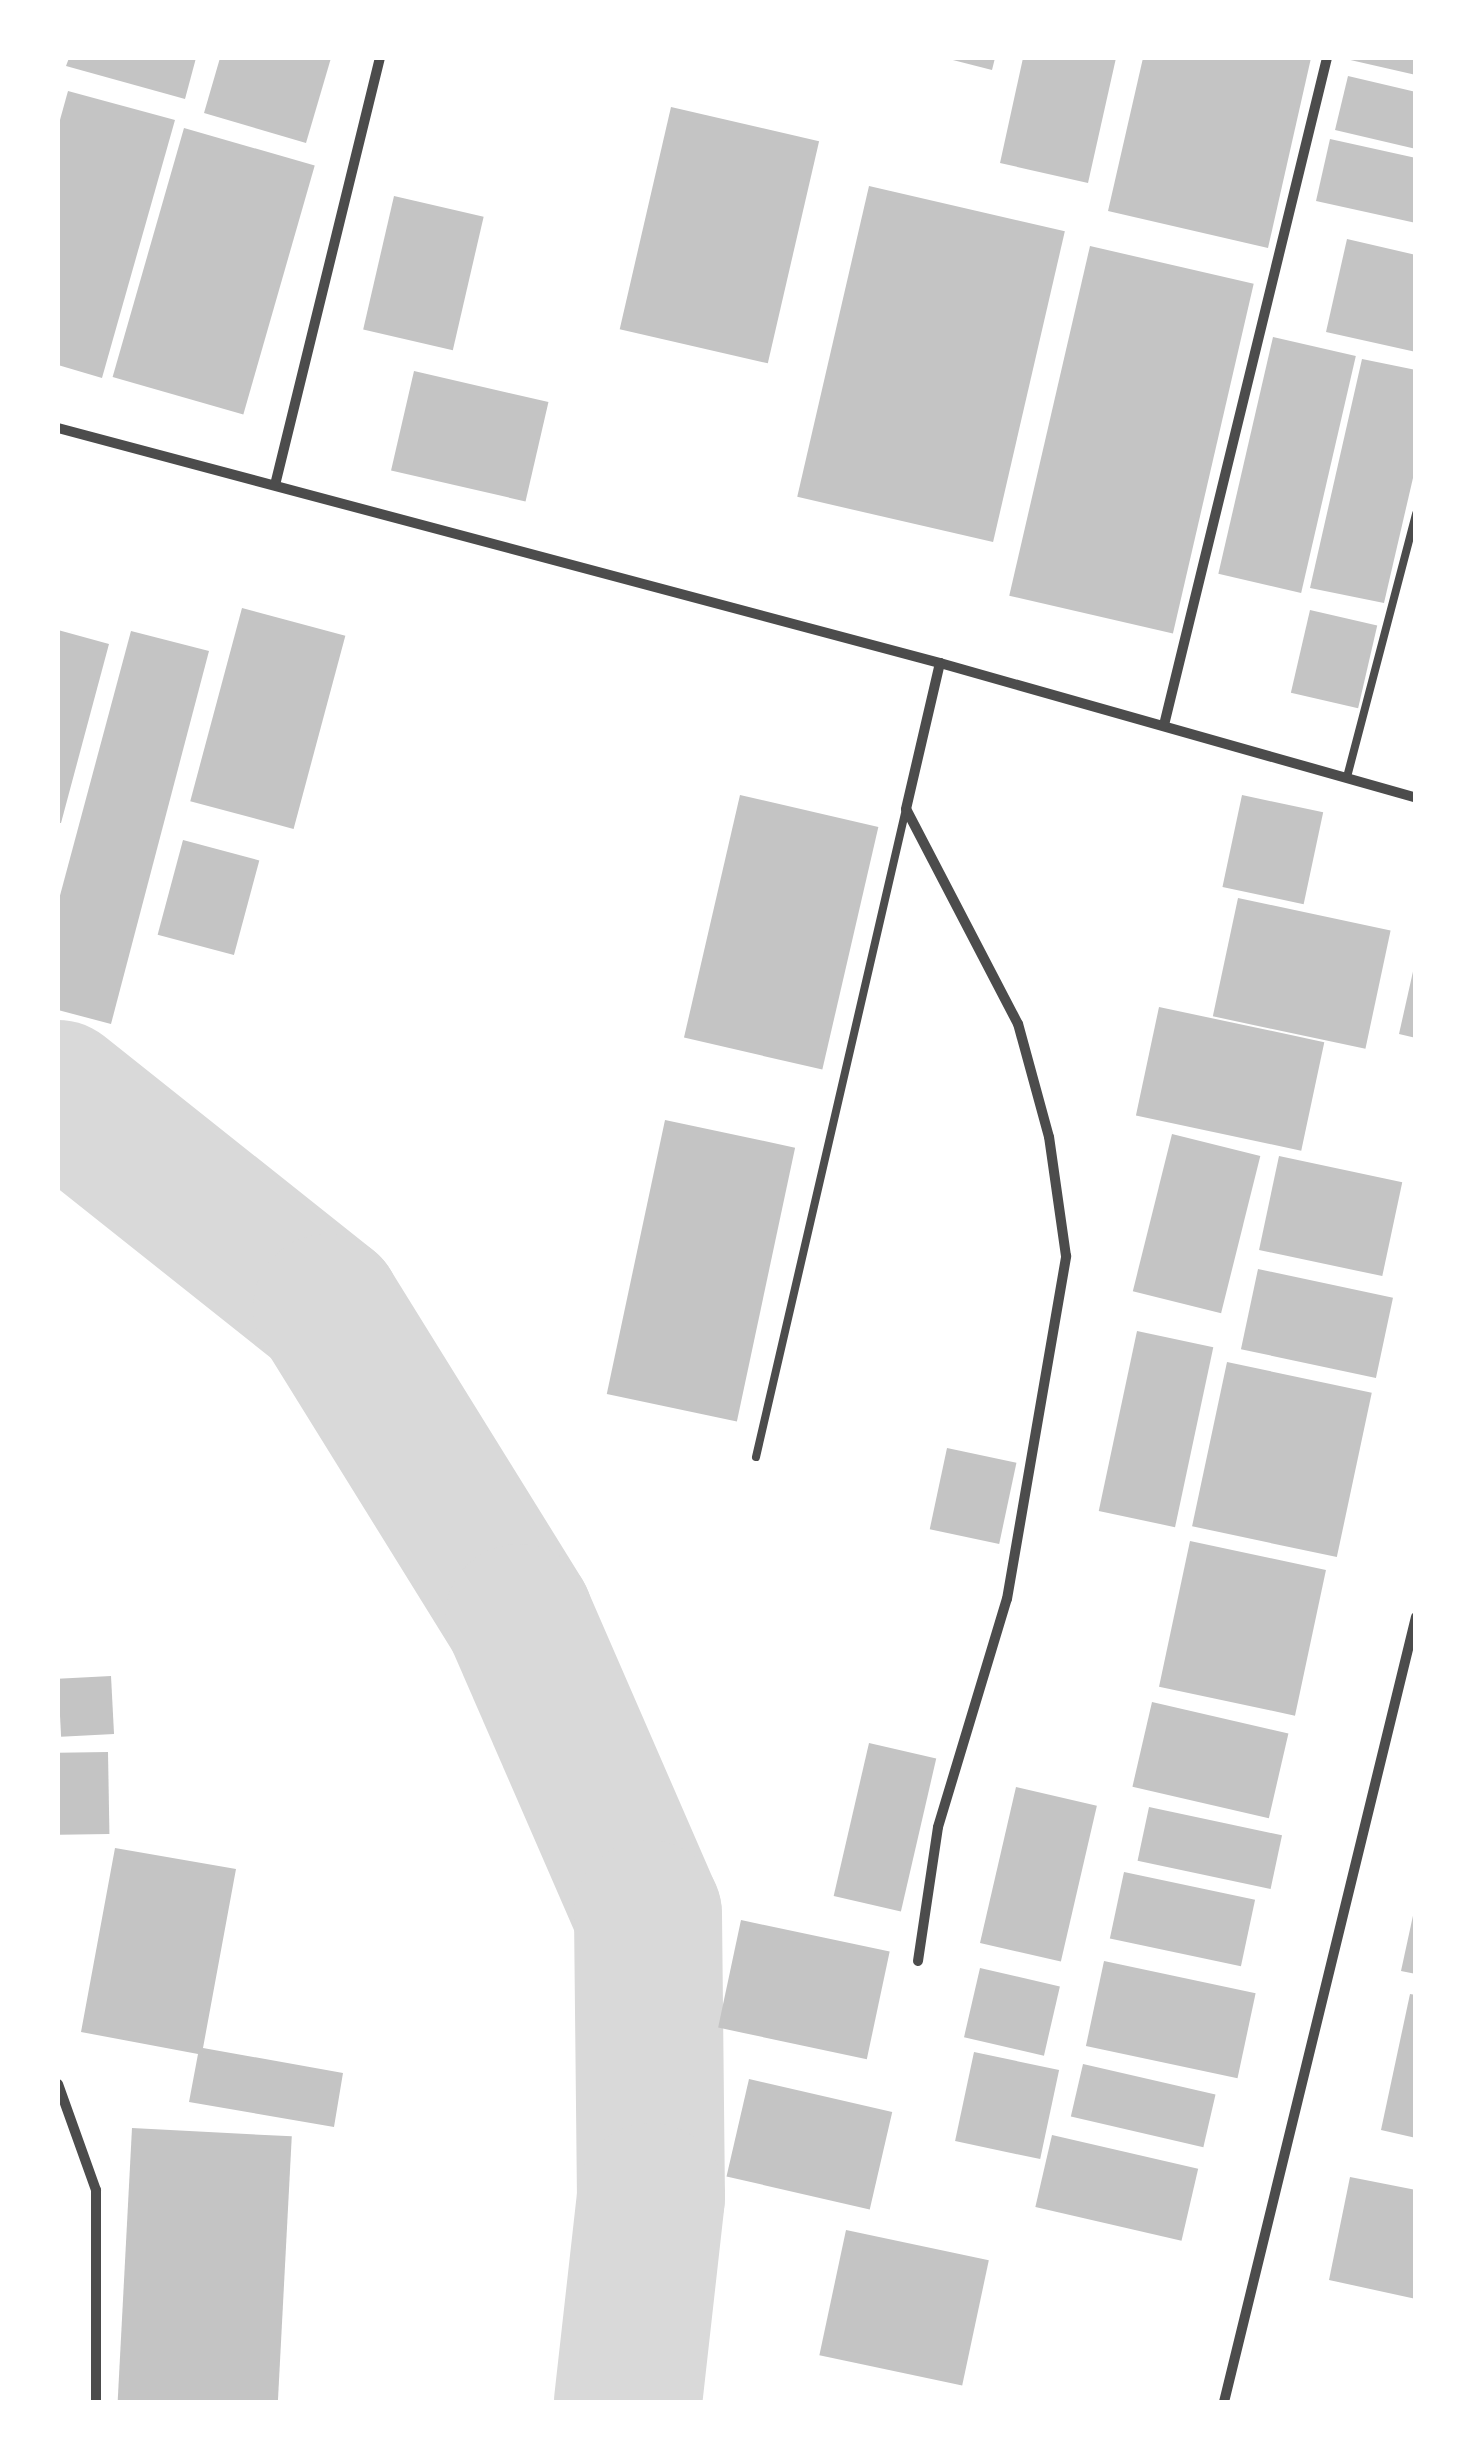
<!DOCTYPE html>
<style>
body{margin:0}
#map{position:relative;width:1473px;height:2460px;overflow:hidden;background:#fff;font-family:"Asap Condensed",sans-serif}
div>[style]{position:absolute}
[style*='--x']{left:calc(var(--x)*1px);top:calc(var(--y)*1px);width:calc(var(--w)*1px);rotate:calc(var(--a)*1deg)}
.river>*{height:148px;margin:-74px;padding:0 74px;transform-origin:74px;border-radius:74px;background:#d9d9d9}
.building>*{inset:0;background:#c4c4c4;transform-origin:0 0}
.service>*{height:8px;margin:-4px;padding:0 4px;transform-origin:4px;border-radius:4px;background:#4c4c4c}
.minor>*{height:10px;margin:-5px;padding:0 5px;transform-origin:5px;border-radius:5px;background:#4c4c4c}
span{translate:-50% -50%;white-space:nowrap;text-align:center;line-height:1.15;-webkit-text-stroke:8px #fff;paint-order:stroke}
.frame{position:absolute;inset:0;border:60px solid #fff;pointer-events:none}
</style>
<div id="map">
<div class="river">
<div style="--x:58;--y:1094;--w:344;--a:38.5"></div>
<div style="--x:327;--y:1308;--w:365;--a:58.2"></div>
<div style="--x:519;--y:1618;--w:323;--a:66.5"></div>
<div style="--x:648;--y:1914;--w:283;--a:89.4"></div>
<div style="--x:651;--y:2197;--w:206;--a:96.4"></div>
</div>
<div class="building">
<div style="clip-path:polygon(69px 58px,196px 58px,185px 99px,66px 66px)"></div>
<div style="clip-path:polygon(220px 58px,331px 58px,306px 143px,204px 113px)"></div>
<div style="clip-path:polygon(945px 58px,995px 58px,992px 70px)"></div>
<div style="clip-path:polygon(1023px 58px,1116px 58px,1088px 183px,1000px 163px)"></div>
<div style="clip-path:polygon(1143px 58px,1311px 58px,1268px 248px,1108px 211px)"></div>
<div style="clip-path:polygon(1346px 58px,1416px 58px,1416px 75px,1346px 59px)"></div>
<div style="clip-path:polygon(1348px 76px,1416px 92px,1416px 149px,1335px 130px)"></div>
<div style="clip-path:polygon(68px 91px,175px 120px,102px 378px,58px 365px,58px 127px)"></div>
<div style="left:671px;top:107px;width:152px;height:228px;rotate:13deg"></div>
<div style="left:184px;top:128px;width:136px;height:259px;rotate:16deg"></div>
<div style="clip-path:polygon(1330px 139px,1416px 158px,1416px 223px,1316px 201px)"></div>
<div style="left:869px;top:186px;width:201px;height:319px;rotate:13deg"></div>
<div style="left:394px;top:196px;width:92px;height:137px;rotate:13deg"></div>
<div style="clip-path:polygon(1347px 239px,1416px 255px,1416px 352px,1326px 332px)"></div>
<div style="left:1090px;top:246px;width:168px;height:359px;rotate:13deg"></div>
<div style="left:1273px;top:337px;width:85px;height:243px;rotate:13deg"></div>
<div style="clip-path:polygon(1362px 359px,1416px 370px,1416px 465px,1384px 603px,1310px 588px)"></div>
<div style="left:414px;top:371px;width:138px;height:102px;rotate:13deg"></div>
<div style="left:242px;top:608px;width:107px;height:200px;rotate:15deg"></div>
<div style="left:1310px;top:610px;width:69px;height:85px;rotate:13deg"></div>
<div style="clip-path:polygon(58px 630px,109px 644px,61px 823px,58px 823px)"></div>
<div style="clip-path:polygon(131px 631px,209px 651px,111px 1024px,58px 1010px,58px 903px)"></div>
<div style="left:740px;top:795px;width:142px;height:249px;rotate:13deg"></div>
<div style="left:1242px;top:795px;width:83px;height:94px;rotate:12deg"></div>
<div style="left:183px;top:840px;width:79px;height:98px;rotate:15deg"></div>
<div style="left:1238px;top:898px;width:156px;height:121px;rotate:12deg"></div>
<div style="clip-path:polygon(1414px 967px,1416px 967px,1416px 1038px,1399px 1034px)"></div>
<div style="left:1159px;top:1007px;width:169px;height:111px;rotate:12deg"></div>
<div style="left:665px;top:1120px;width:133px;height:280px;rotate:12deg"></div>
<div style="left:1172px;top:1134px;width:91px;height:162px;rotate:14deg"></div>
<div style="left:1279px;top:1156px;width:126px;height:96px;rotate:12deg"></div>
<div style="left:1258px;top:1269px;width:138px;height:82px;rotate:12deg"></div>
<div style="left:1137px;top:1331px;width:78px;height:184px;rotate:12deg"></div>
<div style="left:1227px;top:1362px;width:148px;height:168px;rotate:12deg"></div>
<div style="left:947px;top:1448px;width:71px;height:83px;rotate:12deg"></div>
<div style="left:1190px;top:1541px;width:139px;height:149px;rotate:12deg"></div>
<div style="left:111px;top:1676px;width:58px;height:53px;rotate:87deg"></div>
<div style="left:1152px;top:1702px;width:140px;height:87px;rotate:13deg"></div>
<div style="left:869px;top:1743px;width:69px;height:157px;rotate:13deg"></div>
<div style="left:108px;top:1752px;width:82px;height:50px;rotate:89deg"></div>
<div style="left:1016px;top:1787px;width:83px;height:160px;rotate:13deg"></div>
<div style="left:1149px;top:1807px;width:136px;height:55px;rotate:12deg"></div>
<div style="clip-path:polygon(115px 1848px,236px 1869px,203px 2048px,343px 2073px,334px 2127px,189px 2102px,198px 2054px,81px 2032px)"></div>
<div style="left:1124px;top:1872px;width:134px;height:68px;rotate:12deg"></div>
<div style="clip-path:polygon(1414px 1911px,1416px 1911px,1416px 1974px,1401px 1971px)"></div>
<div style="left:741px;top:1920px;width:152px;height:110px;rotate:12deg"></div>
<div style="left:1104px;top:1961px;width:155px;height:87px;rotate:12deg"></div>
<div style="left:980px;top:1968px;width:82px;height:71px;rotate:13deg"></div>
<div style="clip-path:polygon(1410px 1994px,1416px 1995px,1416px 2138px,1381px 2130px)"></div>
<div style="left:974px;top:2052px;width:87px;height:91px;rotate:12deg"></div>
<div style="left:1083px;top:2064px;width:136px;height:54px;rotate:13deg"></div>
<div style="left:749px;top:2079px;width:147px;height:100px;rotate:13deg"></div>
<div style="left:132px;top:2128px;width:160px;height:274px;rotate:3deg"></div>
<div style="left:1052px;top:2135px;width:150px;height:74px;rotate:13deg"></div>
<div style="clip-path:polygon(1350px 2177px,1416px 2190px,1416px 2299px,1329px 2280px)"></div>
<div style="left:846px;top:2230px;width:146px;height:128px;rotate:12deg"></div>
</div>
<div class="service">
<div style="--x:1347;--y:777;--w:272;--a:-75.3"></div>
<div style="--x:756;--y:1457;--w:665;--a:-76.97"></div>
</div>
<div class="minor">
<div style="--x:58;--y:428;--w:913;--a:14.92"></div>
<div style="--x:940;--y:663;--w:495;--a:15.8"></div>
<div style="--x:275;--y:485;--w:440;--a:-76.2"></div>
<div style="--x:1164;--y:725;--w:687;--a:-76.27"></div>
<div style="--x:918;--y:1961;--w:135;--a:-81.5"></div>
<div style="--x:938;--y:1827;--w:238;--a:-73.2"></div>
<div style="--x:1007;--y:1599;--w:348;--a:-80.2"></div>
<div style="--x:1066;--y:1256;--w:120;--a:-98.1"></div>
<div style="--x:1049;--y:1137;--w:117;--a:-105.3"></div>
<div style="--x:1018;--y:1024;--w:242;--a:-117.5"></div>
<div style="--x:906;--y:809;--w:150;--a:-76.9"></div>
<div style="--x:58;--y:2084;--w:113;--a:70.3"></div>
<div style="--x:96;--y:2190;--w:212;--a:90"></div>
<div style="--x:1224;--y:2402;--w:808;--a:-76.26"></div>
</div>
<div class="frame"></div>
</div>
